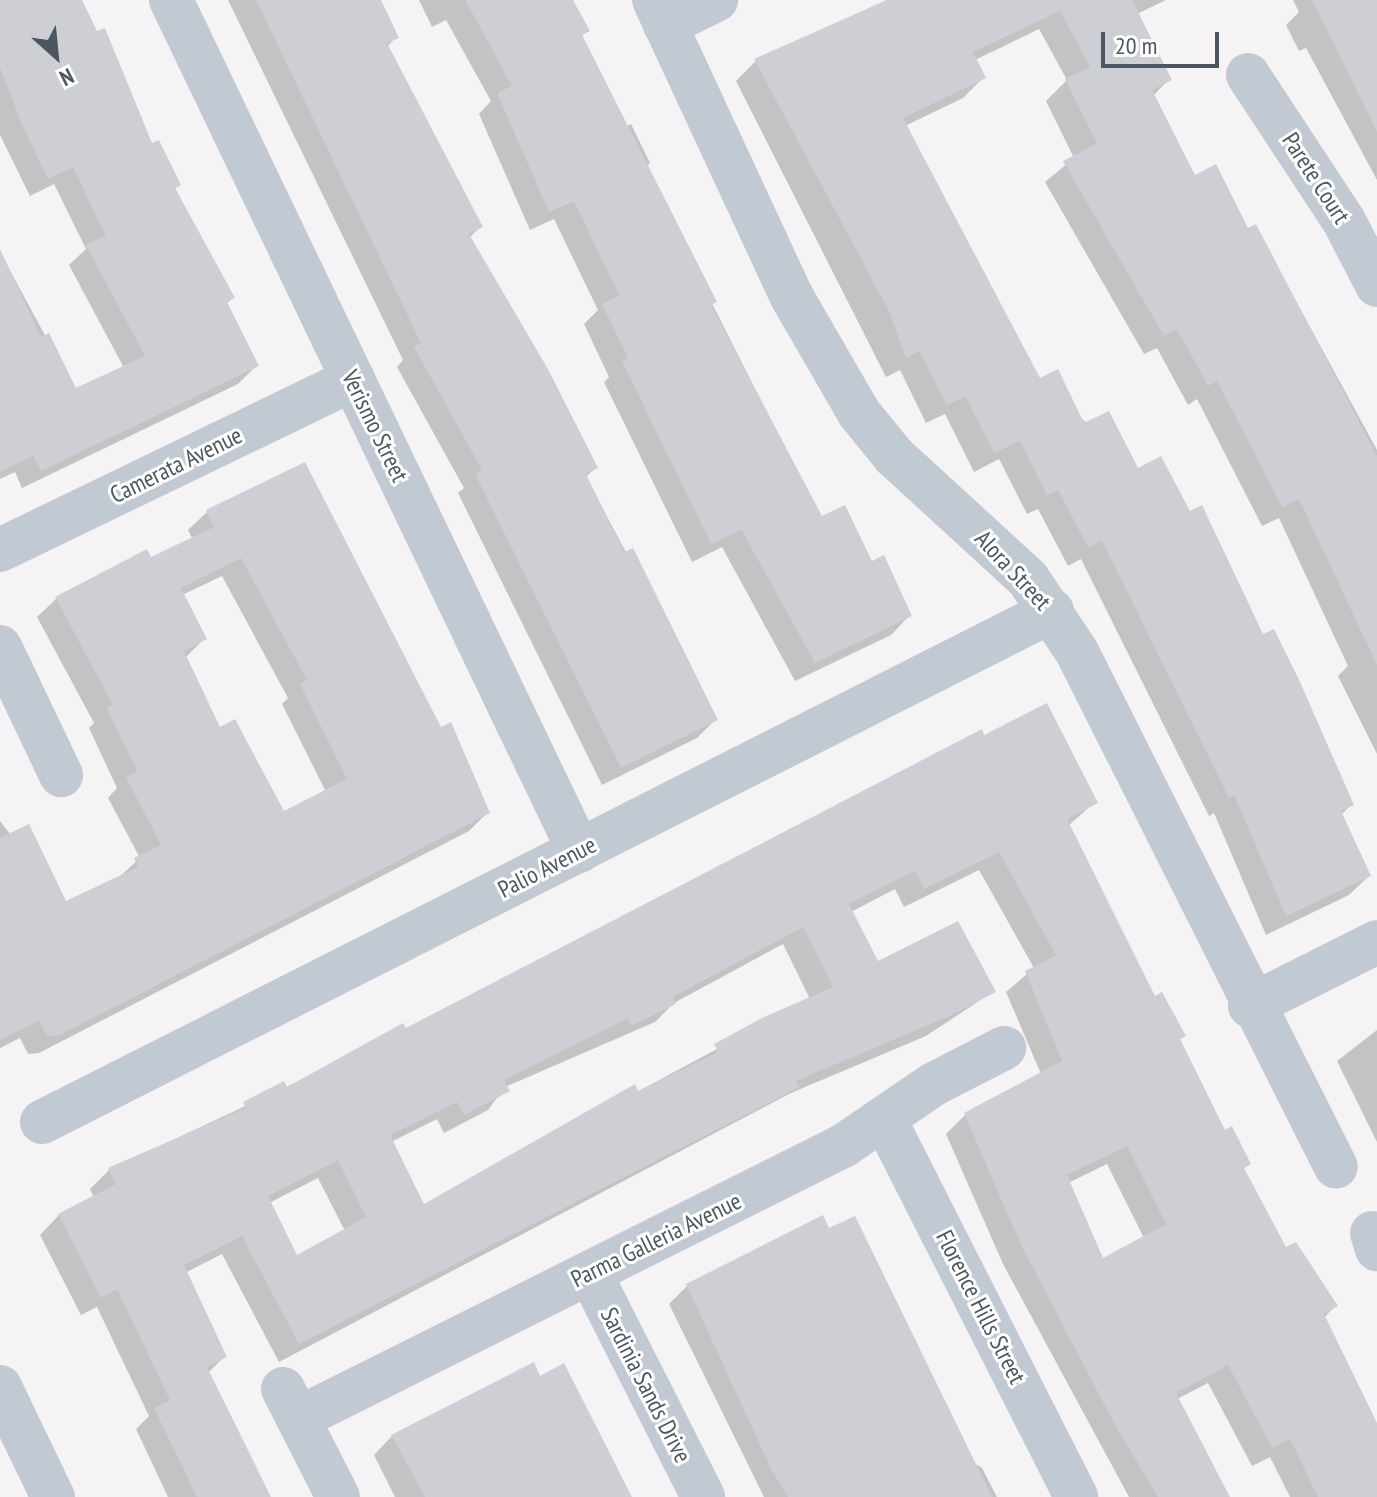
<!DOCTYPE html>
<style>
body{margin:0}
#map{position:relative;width:1377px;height:1497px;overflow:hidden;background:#f5f3f3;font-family:"PT Sans Narrow",sans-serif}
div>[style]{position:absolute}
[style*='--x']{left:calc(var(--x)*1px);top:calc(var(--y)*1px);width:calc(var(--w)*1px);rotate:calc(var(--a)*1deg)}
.shadow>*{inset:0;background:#0003}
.building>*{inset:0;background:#cdcfd5}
.minor>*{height:44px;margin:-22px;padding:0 22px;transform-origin:22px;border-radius:22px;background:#c1cad2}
span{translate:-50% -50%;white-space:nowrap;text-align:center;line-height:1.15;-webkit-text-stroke:6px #fff;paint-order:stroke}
.street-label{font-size:24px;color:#4a5661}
.north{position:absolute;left:16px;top:16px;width:80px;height:80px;-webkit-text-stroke:6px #fff;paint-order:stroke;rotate:153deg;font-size:22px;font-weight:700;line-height:32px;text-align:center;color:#4a5661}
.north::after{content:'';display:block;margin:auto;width:28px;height:36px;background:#4a5661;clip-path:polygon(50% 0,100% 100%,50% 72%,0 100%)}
.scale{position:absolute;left:1101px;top:32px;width:118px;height:36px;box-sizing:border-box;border:4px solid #4a5661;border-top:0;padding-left:10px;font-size:24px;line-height:28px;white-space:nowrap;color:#4a5661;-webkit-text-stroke:6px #fff;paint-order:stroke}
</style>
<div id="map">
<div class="shadow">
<div style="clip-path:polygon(0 0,79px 0,96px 34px,104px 30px,151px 146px,179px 185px,174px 190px,233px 298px,226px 304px,256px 366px,238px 384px,22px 488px,15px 472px,0 479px,0 252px,75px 391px,124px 368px,69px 265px,86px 249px,54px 184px,30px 196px,0 135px)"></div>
<div style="clip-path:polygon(228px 0,378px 0,396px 37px,387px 47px,480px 227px,469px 238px,595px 468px,586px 477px,715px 720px,697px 738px,602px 785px,458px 493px,464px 488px,397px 367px,403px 360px)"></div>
<div style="clip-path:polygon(419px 0,571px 0,587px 31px,581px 37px,625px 128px,631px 124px,650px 163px,644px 169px,821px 519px,871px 563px,910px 615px,891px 635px,795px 681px,722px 547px,692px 562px,604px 382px,609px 377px,584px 324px,598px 310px,554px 219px,530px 230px,479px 114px,491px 101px,446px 20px,432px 27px)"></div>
<div style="clip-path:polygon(887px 0,1166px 0,1137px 14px,1169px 79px,1153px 96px,1194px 178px,1247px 231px,1255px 226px,1377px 450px,1377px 754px,1338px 676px,1348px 666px,1279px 518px,1262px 526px,1197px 399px,1188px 405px,1157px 348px,1144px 354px,1045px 182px,1074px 158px,1046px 101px,1067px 80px,1039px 29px,975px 60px,983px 78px,963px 98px,905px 126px,1039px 381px,1189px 514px,1352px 804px,1341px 815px,1369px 876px,1349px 895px,1266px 935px,1214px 813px,1209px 816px,1081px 559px,1068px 566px,1038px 509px,1027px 514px,999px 459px,974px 472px,945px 414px,926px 423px,900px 370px,886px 377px,736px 81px,756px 61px)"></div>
<div style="clip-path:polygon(1293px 0,1377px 0,1377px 180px,1306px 48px,1299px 51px,1286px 25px,1299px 12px)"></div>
<div style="clip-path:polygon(evenodd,207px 512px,440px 730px,488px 812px,469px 831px,39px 1053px,28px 1054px,20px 1038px,0 1048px,0 821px,65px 904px,116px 880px,140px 858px,108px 798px,117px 788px,89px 728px,94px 723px,37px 617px,56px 599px,146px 552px,150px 559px,193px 540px,188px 530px,207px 512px,222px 576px,288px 698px,282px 704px,326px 792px,283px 813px,219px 730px,185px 658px,205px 638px,182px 595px,222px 576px)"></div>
<div style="clip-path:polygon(evenodd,983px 737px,1095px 802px,1068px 826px,1224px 1133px,1248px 1164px,1242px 1170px,1285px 1250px,1335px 1306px,1324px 1318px,1377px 1427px,1377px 1497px,1290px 1497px,1270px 1457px,1252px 1466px,1208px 1383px,1177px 1399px,1229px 1497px,1129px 1497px,1003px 1264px,946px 1134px,965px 1115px,1041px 1074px,1006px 992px,1034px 968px,979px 870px,904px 907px,895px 889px,851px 912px,877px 964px,994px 991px,926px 1036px,791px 1093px,279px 1362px,222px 1254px,185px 1273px,225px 1356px,208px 1373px,266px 1497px,168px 1497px,136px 1429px,149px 1416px,97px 1307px,81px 1315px,40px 1235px,59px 1215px,94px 1198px,90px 1189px,109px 1170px,405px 1031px,983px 737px,783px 944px,810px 999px,423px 1207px,391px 1142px,437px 1119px,444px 1133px,488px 1110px,505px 1087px,655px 1022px,674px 1003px,783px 944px,983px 737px,1107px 1164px,1144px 1238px,1102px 1261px,1068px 1183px,1107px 1164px,983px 737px,318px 1178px,345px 1231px,296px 1258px,269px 1203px,318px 1178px)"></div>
<div style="clip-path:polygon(1377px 1030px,1377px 1142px,1337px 1061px)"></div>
<div style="clip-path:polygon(687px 1286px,982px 1468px,997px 1497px,764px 1497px,669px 1304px)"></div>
<div style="clip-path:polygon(392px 1436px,628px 1497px,395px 1497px,374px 1455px)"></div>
</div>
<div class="building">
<div style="clip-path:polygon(0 0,82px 0,97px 31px,105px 28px,152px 143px,159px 140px,181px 185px,175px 188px,235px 298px,227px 302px,259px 366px,41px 471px,33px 456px,0 472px,0 249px,41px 337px,49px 333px,76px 388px,145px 356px,86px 245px,106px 236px,73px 167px,48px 179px,23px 127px,0 68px)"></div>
<div style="clip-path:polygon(256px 0,381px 0,399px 38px,387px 43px,483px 227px,469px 234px,549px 371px,598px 468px,586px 474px,624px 552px,633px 548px,718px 720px,621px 768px,475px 474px,482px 470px,414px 347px,421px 343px)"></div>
<div style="clip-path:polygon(465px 0,573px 0,590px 31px,582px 35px,717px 302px,711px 305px,822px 516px,845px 505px,872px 561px,884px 555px,912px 616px,815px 663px,741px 529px,711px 544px,622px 361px,628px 358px,602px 304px,619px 295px,574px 201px,549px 212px,497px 93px,512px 86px)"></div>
<div style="clip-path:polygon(887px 0,1132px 0,1172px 80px,1152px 90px,1195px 175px,1216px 164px,1248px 228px,1256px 224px,1377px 456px,1377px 665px,1299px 499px,1283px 508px,1217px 381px,1208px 386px,1177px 329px,1164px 336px,1063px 161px,1097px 144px,1065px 79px,1090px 67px,1060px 11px,973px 52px,986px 78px,903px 118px,1040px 378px,1058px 369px,1084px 423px,1109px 411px,1138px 468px,1161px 456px,1190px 511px,1202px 505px,1263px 634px,1274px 629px,1300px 682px,1354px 805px,1341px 811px,1371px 876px,1286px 916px,1234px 795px,1229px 798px,1102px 541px,1088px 547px,1058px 490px,1047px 496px,1020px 441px,994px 453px,965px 396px,947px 405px,920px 351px,906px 358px,889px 311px,754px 59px)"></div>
<div style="clip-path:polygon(1312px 0,1377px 0,1377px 132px)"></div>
<div style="clip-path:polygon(evenodd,305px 462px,441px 727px,451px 722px,490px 813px,60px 1035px,47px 1036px,39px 1021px,0 1040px,0 838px,29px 824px,66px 901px,138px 867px,134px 858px,161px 845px,126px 777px,137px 771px,107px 708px,113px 705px,55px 597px,147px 549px,151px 557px,214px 527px,206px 510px,305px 462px,241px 558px,307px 680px,300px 684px,347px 779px,284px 811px,235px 719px,220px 727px,184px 651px,207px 639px,181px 588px,241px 558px)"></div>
<div style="clip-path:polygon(evenodd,1047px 703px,1098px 803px,1067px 819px,1155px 996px,1162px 992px,1186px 1036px,1180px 1039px,1225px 1130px,1232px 1126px,1251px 1164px,1244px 1168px,1286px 1247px,1296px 1242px,1338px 1306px,1324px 1314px,1377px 1423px,1377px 1497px,1318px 1497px,1290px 1439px,1272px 1448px,1228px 1365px,1176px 1393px,1230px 1497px,1158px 1497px,1115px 1425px,1021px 1245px,964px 1113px,1062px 1061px,1025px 971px,1056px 955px,999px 852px,924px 889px,915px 871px,849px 904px,878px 961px,958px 921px,996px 992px,947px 1017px,796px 1081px,800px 1087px,299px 1344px,242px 1236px,184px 1265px,227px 1357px,207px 1367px,271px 1497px,197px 1497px,154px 1408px,170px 1400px,117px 1289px,101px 1298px,58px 1214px,116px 1184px,108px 1168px,246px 1108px,243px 1102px,284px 1081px,287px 1087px,403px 1023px,406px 1028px,982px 729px,984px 735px,1047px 703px,803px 927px,833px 987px,762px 1018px,714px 1044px,718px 1052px,638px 1091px,635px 1084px,424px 1204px,390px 1135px,457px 1102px,464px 1115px,510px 1091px,504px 1080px,627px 1019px,631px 1026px,676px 1004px,673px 997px,803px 927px,1047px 703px,1127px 1146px,1166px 1224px,1103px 1258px,1067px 1175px,1127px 1146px,1047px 703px,338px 1160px,366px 1217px,297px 1255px,268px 1196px,338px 1160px)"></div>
<div style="clip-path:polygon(823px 1215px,829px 1228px,855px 1216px,992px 1497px,788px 1497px,772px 1471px,686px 1284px)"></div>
<div style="clip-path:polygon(534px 1362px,540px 1376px,564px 1363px,632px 1497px,425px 1497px,391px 1435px)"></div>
</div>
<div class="minor">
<div style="--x:171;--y:0;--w:944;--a:64.39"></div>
<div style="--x:654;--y:0;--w:327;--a:65.1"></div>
<div style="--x:792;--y:297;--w:134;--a:60"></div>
<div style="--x:859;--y:413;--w:55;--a:50.9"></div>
<div style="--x:894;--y:456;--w:182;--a:42.5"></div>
<div style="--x:1028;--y:579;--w:88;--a:56.1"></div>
<div style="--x:1077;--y:652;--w:576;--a:63.3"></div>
<div style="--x:665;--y:25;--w:57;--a:-26.1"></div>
<div style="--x:1248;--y:75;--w:175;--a:56.7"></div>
<div style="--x:1344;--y:221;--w:72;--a:62.7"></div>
<div style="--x:0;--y:550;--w:392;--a:-25.8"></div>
<div style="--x:0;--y:647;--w:142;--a:64.5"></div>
<div style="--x:1250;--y:1006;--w:142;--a:-26.7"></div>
<div style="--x:884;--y:1118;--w:425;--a:63.1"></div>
<div style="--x:42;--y:1122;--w:1132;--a:-26.84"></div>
<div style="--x:1372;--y:1233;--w:17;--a:73"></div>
<div style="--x:590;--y:1273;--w:251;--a:63.2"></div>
<div style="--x:0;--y:1387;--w:122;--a:64.3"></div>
<div style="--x:283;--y:1389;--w:121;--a:63"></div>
<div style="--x:299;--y:1418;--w:608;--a:-26.57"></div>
<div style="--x:843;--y:1146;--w:110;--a:-34.3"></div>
<div style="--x:934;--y:1084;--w:79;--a:-27.2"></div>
</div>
<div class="street-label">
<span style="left:1316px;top:178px;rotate:57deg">Parete Court</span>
<span style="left:375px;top:426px;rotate:64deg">Verismo Street</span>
<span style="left:176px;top:465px;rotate:-26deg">Camerata Avenue</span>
<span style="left:1013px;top:570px;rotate:47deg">Alora Street</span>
<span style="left:547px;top:867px;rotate:-27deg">Palio Avenue</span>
<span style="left:656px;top:1240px;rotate:-26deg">Parma Galleria Avenue</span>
<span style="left:981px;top:1307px;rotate:63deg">Florence Hills Street</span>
<span style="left:646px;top:1385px;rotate:63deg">Sardinia Sands Drive</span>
</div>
<div class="north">N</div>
<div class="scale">20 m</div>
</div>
